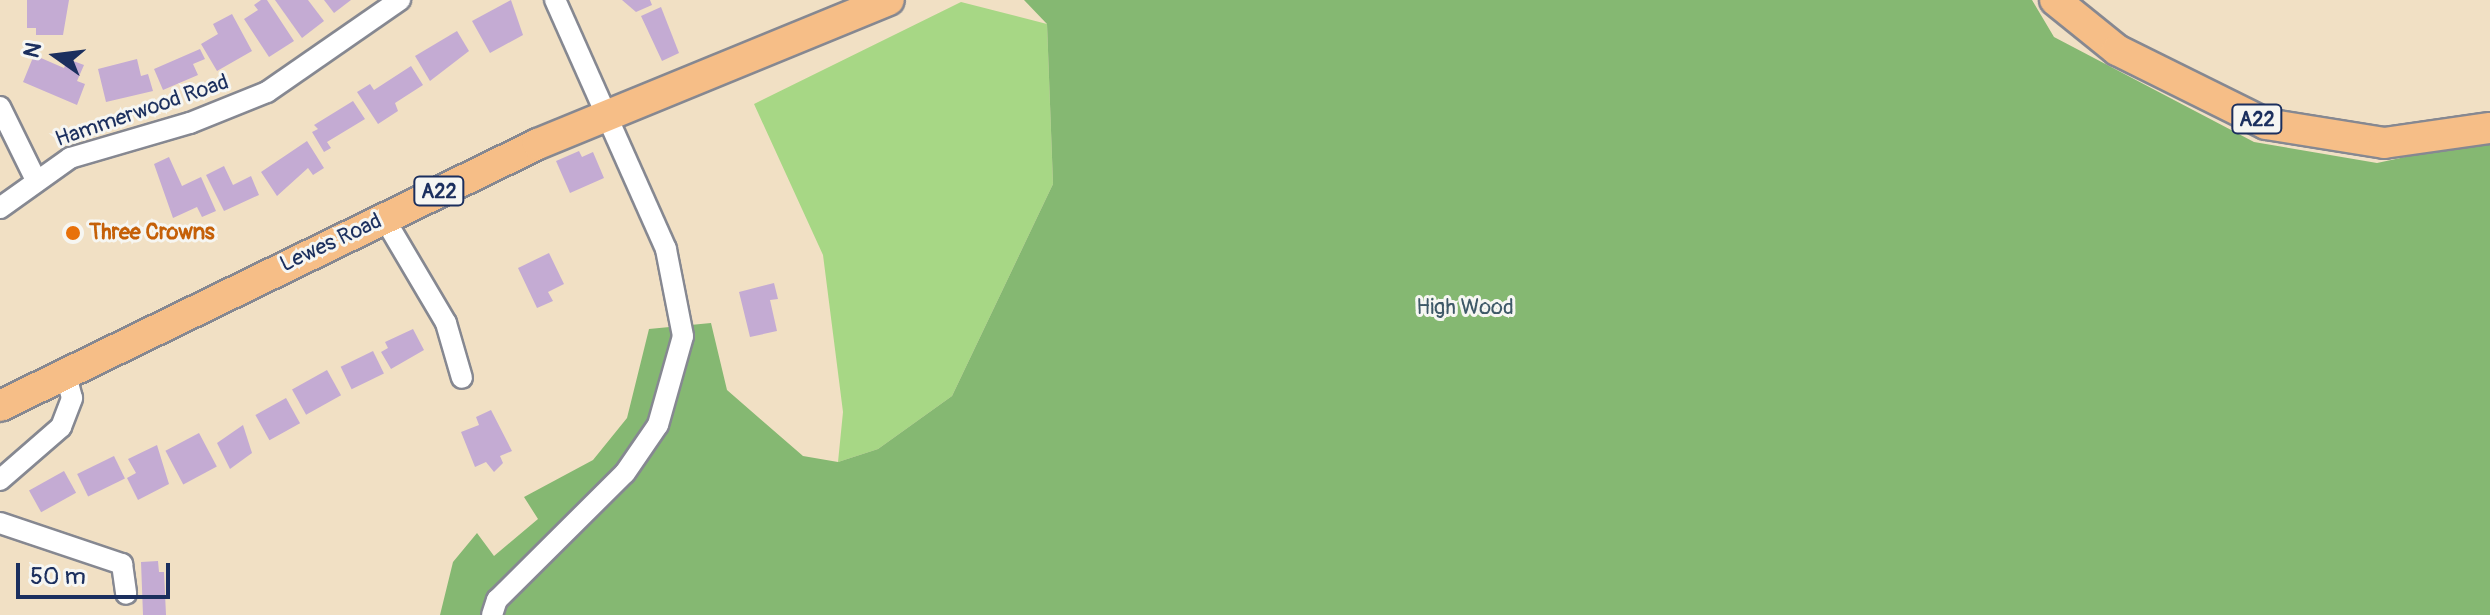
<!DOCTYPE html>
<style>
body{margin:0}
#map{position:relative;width:2490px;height:615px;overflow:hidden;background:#f1e0c4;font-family:Pangolin,sans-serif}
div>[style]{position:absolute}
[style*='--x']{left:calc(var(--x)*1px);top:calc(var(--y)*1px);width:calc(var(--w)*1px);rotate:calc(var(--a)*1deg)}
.green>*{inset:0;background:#a7d785}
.forest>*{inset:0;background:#85b872}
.building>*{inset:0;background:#c4abd3;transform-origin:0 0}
.roads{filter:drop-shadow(2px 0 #868891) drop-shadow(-2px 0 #868891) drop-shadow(0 2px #868891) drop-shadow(0 -2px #868891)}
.minor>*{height:20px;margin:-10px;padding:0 10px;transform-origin:10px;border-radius:10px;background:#fff}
.highway>*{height:30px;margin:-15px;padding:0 15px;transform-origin:15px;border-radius:15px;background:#f6be87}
.dots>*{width:22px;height:22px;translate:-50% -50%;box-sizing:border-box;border:4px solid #f6f6f2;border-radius:50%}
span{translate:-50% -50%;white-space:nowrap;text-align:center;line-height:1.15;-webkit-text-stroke:6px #f6f6f2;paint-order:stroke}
.shield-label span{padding:2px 6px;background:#f6f6f2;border:2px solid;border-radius:6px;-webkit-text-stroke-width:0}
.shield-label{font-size:20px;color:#1b2f5e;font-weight:700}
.street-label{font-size:22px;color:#1b2f5e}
.food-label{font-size:22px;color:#c56008;font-weight:700}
.left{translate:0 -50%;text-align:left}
.park-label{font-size:22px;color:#3e5968}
.north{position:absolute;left:16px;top:16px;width:80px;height:80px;-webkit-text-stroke:6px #f6f6f2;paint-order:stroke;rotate:284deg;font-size:22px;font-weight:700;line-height:32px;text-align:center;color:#1b2f5e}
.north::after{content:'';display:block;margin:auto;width:28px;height:36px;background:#1b2f5e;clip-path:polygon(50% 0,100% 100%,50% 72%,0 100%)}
.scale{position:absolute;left:16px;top:563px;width:154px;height:36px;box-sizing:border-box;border:4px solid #1b2f5e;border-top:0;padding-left:10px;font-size:24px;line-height:28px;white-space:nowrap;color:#1b2f5e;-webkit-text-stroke:6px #f6f6f2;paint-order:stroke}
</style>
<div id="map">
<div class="green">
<div style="clip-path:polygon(961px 2px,1047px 24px,1053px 184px,952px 396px,878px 449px,838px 462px,843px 412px,823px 255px,754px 104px)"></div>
</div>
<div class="forest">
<div style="clip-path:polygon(1024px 0,2032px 0,2054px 37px,2254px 142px,2377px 163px,2490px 139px,2490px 615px,440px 615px,453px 562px,477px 533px,494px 556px,538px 519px,524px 497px,593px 460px,627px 418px,649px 329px,711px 323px,727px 390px,803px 456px,838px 462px,878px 449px,952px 396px,1053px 184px,1047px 24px)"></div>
</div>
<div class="building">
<div style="clip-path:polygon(27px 0,69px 0,63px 35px,36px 35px,36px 28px,27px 28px)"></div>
<div style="clip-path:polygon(261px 0,267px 0,294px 41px,269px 57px,244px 19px,258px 10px,254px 5px)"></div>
<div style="clip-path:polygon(275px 0,308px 0,324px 21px,302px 38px)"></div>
<div style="clip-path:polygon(324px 0,351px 0,334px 13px)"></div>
<div style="clip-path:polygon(511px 0,523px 35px,490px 53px,472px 21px)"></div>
<div style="clip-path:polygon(622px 0,650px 0,652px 5px,636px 12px)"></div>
<div style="clip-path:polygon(661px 7px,679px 53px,662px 61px,641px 16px)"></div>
<div style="clip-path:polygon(232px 14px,252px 51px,217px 71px,201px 44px,218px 34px,213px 24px)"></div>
<div style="clip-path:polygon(457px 31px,469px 51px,430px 81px,415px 56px)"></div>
<div style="clip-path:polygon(200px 49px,205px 59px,193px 64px,198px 75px,163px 90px,154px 69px)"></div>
<div style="clip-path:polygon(34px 55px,64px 68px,68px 59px,84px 65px,77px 81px,85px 84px,77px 105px,23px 82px)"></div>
<div style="clip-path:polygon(137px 59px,141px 76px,148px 74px,153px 91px,106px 102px,98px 69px)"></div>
<div style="clip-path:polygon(411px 66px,423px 85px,395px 103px,398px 111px,378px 124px,357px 92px,370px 84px,374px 90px)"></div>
<div style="clip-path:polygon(353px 101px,365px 119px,327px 142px,331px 148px,324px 152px,312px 132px,318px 129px,314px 125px)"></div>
<div style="clip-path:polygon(307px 141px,324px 168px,313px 175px,308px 168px,277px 196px,261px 172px)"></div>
<div style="clip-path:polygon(579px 151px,582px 157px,593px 152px,604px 178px,570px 193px,556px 161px)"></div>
<div style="clip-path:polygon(169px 157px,182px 186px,201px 177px,216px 211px,202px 217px,197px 207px,173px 218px,154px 164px)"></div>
<div style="clip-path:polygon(224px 166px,233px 185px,251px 176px,259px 195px,224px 211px,206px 175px)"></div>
<div style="clip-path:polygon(549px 253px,564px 284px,548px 292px,553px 301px,537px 308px,518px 268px)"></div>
<div style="clip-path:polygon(774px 283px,778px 299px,770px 300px,777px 331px,750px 337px,739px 292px)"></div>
<div style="clip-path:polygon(413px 329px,424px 350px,391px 369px,381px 352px,388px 348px,385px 342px)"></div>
<div style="left:373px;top:351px;width:25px;height:36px;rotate:64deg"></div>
<div style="left:327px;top:370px;width:29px;height:40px;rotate:61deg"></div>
<div style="left:286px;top:398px;width:29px;height:35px;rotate:61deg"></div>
<div style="clip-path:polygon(491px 410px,512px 451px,500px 456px,503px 463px,494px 472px,486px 462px,475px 467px,461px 432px,479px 425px,476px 417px)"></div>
<div style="clip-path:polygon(243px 425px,252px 453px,230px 469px,217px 443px)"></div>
<div style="left:199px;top:433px;width:38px;height:38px;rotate:62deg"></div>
<div style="clip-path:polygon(157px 445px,169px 484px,138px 500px,127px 478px,136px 473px,128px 459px)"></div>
<div style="left:114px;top:456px;width:25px;height:41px;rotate:64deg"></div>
<div style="left:64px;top:471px;width:25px;height:40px;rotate:61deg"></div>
<div style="clip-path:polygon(158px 561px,159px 572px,164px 572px,166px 615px,143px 615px,141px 562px)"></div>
</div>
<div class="roads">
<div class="minor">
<div style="--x:0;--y:107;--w:79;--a:63.8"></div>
<div style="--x:0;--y:208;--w:86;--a:-35.5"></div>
<div style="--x:70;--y:158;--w:125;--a:-16.3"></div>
<div style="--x:190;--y:123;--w:83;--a:-21.9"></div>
<div style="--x:267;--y:92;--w:162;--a:-34.7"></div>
<div style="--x:384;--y:218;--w:122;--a:59.4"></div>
<div style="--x:446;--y:323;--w:57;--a:73.8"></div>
<div style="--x:0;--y:480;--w:81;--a:-41"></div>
<div style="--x:61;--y:427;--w:31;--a:-69"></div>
<div style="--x:72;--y:398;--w:24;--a:-105"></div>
<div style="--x:0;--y:523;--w:129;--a:18.6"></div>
<div style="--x:122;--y:564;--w:30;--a:82"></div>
<div style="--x:492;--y:615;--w:16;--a:-72"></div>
<div style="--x:497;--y:600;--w:180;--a:-44.8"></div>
<div style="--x:625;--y:473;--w:58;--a:-55.5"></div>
<div style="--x:658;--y:425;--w:92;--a:-74.3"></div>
<div style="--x:683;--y:336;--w:89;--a:-101.1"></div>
<div style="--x:666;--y:249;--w:273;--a:-114"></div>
</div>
<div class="highway">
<div style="--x:2055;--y:0;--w:80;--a:38.9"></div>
<div style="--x:2117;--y:50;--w:166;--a:26.4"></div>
<div style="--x:2266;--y:124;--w:120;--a:9.1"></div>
<div style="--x:2384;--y:143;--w:107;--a:-8.1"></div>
<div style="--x:0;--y:406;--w:598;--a:-25.97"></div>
<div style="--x:538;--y:144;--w:379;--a:-22.3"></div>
</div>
</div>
<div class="dots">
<div style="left:73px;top:233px;background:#e8710a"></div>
</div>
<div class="shield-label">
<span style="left:2257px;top:119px">A22</span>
<span style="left:439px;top:191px">A22</span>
</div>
<div class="street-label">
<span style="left:142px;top:111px;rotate:-19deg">Hammerwood Road</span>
<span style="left:331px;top:243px;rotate:-25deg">Lewes Road</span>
</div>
<div class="food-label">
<span class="left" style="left:89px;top:233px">Three Crowns</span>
</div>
<div class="park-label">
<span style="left:1465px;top:308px">High Wood</span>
</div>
<div class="north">N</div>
<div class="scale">50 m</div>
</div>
